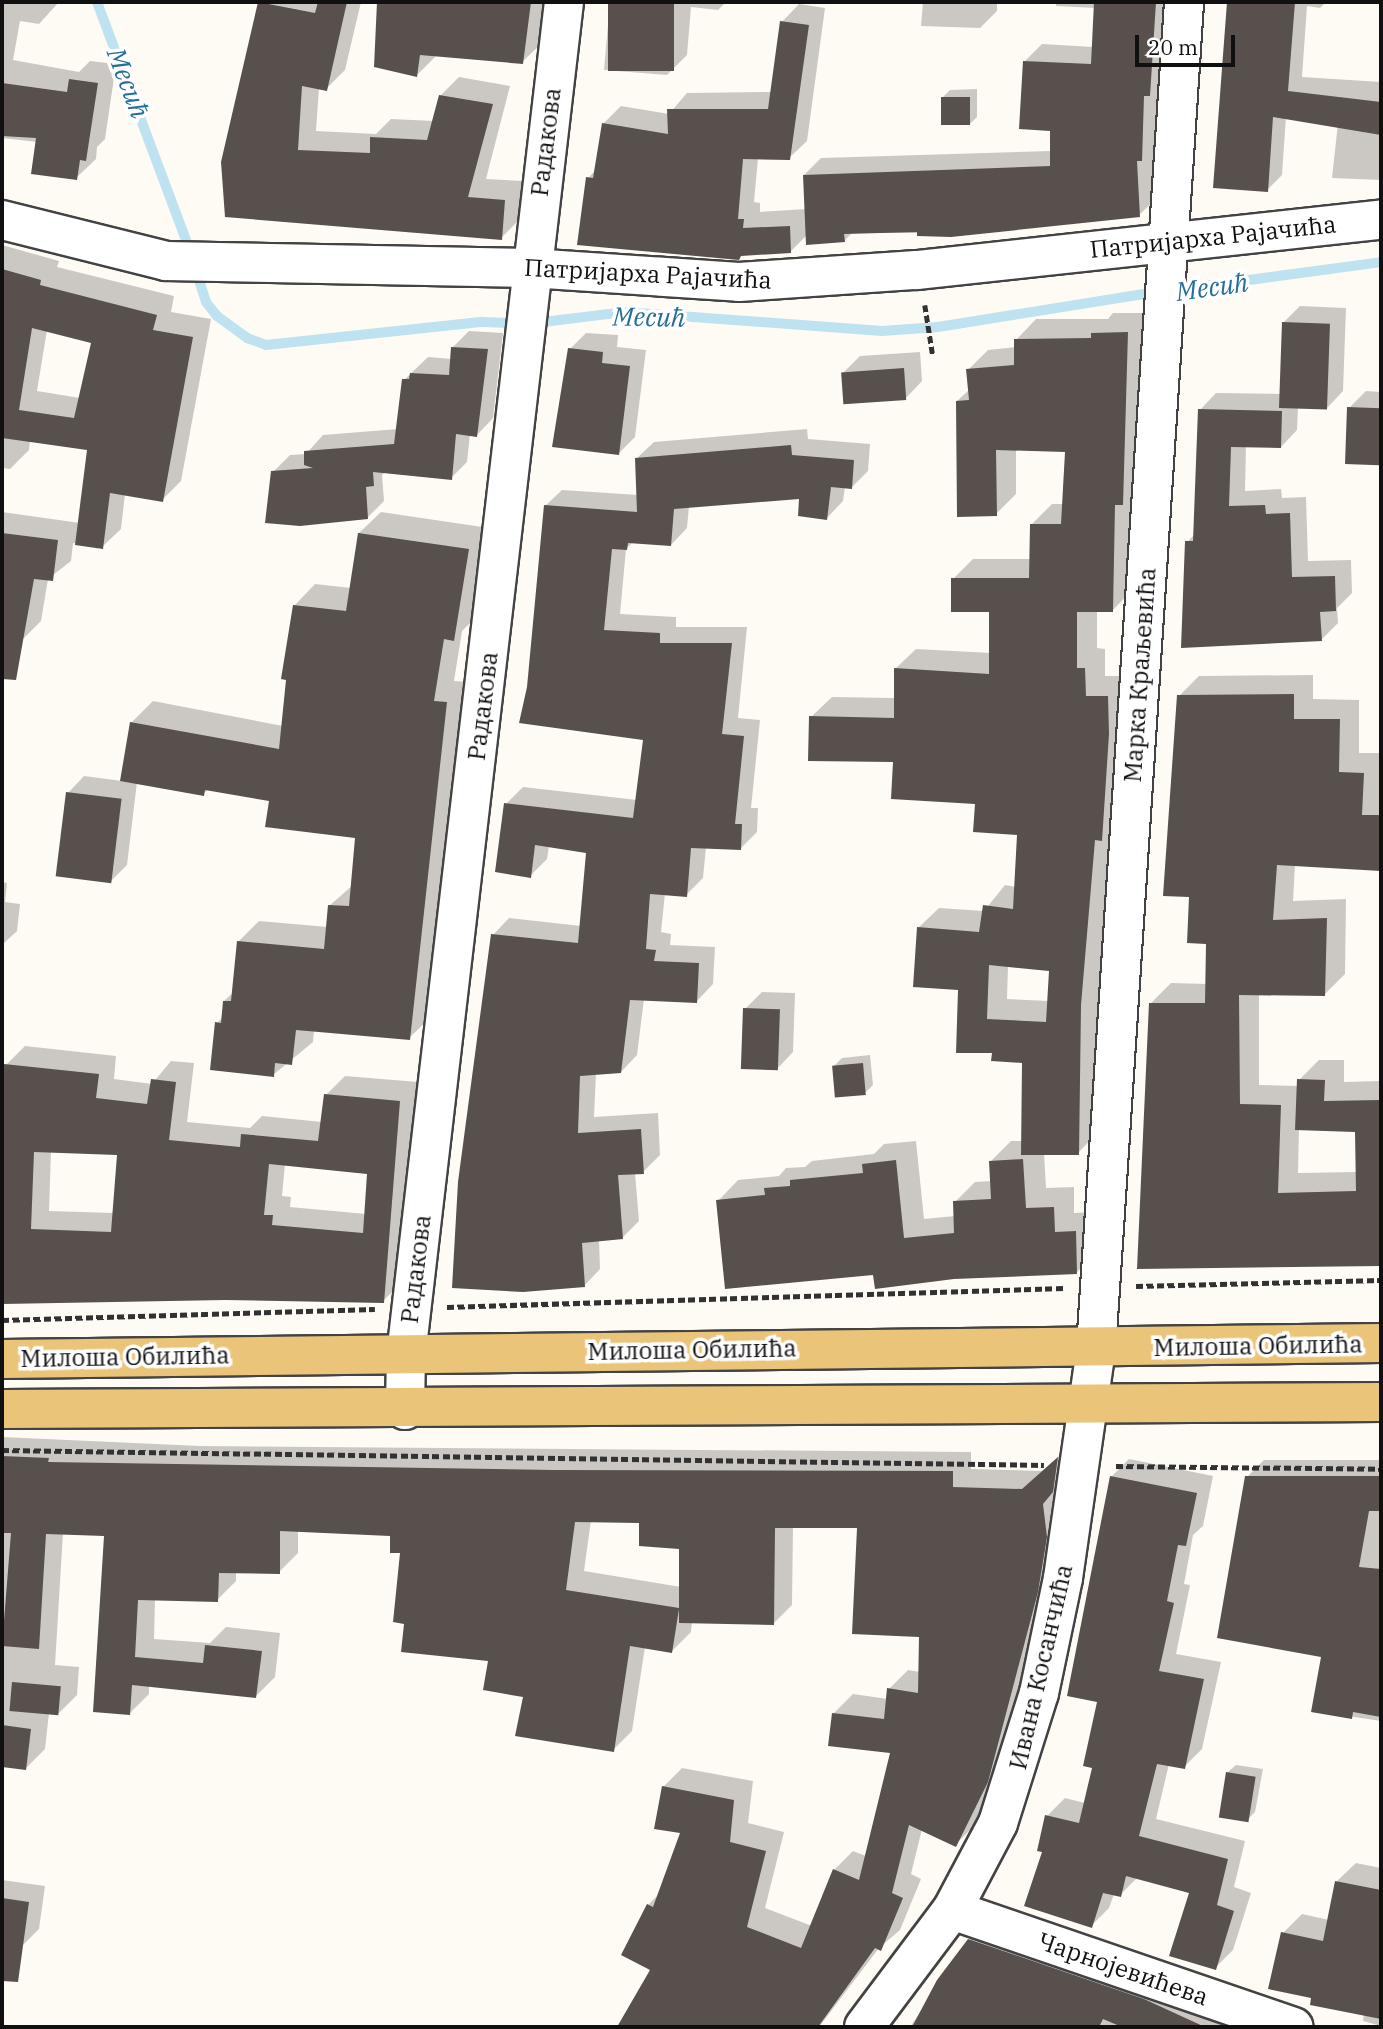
<!DOCTYPE html>
<meta charset="utf-8">
<style>
body{margin:0}
#map{position:relative;width:1383px;height:2029px;overflow:hidden;background:#fefbf4;font-family:"IBM Plex Serif",serif}
div>[style]{position:absolute}
[style*='--x']{left:calc(var(--x)*1px);top:calc(var(--y)*1px);width:calc(var(--w)*1px);rotate:calc(var(--a)*1deg)}
.shadow>*{inset:0;background:#0003}
.stream>*{height:10px;margin:-5px;padding:0 5px;transform-origin:5px;border-radius:5px;background:#bee2f0}
.building>*{inset:0;background:#57504d;transform-origin:0 0}
.path>*{height:4.5px;margin-top:-2.25px;transform-origin:0;background:repeating-linear-gradient(90deg,#323232 0 7px,transparent 0 10.5px)}
.roads{filter:drop-shadow(2px 0 #434343) drop-shadow(-2px 0 #434343) drop-shadow(0 2px #434343) drop-shadow(0 -2px #434343)}
.minor>*{height:38px;margin:-19px;padding:0 19px;transform-origin:19px;border-radius:19px;background:#fff}
.major>*{height:38px;margin:-19px;padding:0 19px;transform-origin:19px;border-radius:19px;background:#e9c479}
span{translate:-50% -50%;white-space:nowrap;text-align:center;line-height:1.15;-webkit-text-stroke:7px #fff;paint-order:stroke}
.street-label{font-size:24px;color:#101010}
.water-label{font-size:26px;color:#266e95;font-style:italic}
.frame{position:absolute;inset:0;border:4px solid #101010;pointer-events:none}
.scale{position:absolute;left:1135px;top:35px;width:100px;height:32px;box-sizing:border-box;border:4px solid #101010;border-top:0;padding-left:9px;font-size:21px;line-height:24px;white-space:nowrap;color:#101010;-webkit-text-stroke:5px #fff;paint-order:stroke}
</style>
<div id="map">
<div class="shadow">
<div style="clip-path:polygon(2px 2px,59px 2px,39px 24px,20px 21px,13px 60px,79px 72px,90px 61px,116px 64px,105px 139px,97px 147px,96px 159px,76px 178px,37px 142px,2px 138px)"></div>
<div style="clip-path:polygon(260px 2px,361px 2px,345px 70px,326px 89px,319px 88px,316px 131px,376px 134px,391px 119px,434px 121px,440px 96px,459px 77px,510px 86px,486px 179px,523px 181px,520px 219px,501px 238px,223px 163px)"></div>
<div style="clip-path:polygon(393px 2px,550px 2px,544px 41px,522px 62px,437px 55px,417px 75px,378px 17px)"></div>
<div style="clip-path:polygon(610px 2px,726px 2px,718px 10px,691px 7px,687px 55px,667px 75px,604px 70px)"></div>
<div style="clip-path:polygon(923px 2px,997px 2px,997px 11px,980px 28px,921px 26px)"></div>
<div style="clip-path:polygon(1056px 2px,1170px 2px,1158px 142px,1154px 146px,1157px 198px,1139px 215px,951px 233px,852px 233px,844px 241px,808px 234px,791px 251px,588px 178px,596px 170px,604px 123px,621px 106px,669px 114px,687px 93px,772px 92px,782px 22px,799px 4px,825px 8px,807px 141px,789px 158px,758px 158px,754px 202px,760px 203px,760px 212px,806px 209px,804px 175px,821px 158px,1051px 151px,1052px 129px,1025px 61px,1042px 44px,1093px 47px,1096px 8px,1056px 6px)"></div>
<div style="clip-path:polygon(1231px 2px,1326px 2px,1320px 8px,1307px 6px,1302px 77px,1381px 82px,1381px 180px,1332px 178px,1338px 123px,1286px 116px,1282px 175px,1267px 190px,1215px 186px)"></div>
<div style="clip-path:polygon(977px 89px,977px 117px,969px 125px,942px 98px,950px 90px)"></div>
<div style="clip-path:polygon(evenodd,2px 245px,59px 261px,57px 267px,174px 296px,171px 312px,211px 319px,181px 481px,162px 500px,125px 494px,121px 529px,102px 547px,73px 543px,71px 561px,48px 579px,41px 621px,22px 640px,4px 637px,2px 652px,2px 512px,80px 523px,89px 448px,30px 440px,29px 450px,10px 469px,2px 468px,2px 245px,47px 330px,93px 341px,80px 398px,37px 391px,47px 330px)"></div>
<div style="clip-path:polygon(1300px 306px,1346px 308px,1343px 391px,1327px 408px,1298px 407px,1297px 430px,1281px 447px,1246px 446px,1245px 491px,1281px 489px,1282px 498px,1306px 497px,1308px 561px,1351px 560px,1352px 593px,1337px 608px,1338px 623px,1321px 640px,1187px 542px,1195px 534px,1200px 410px,1216px 393px,1281px 394px,1283px 323px)"></div>
<div style="clip-path:polygon(evenodd,1113px 313px,1148px 313px,1133px 589px,1113px 610px,1097px 610px,1097px 648px,1105px 649px,1105px 676px,1128px 676px,1101px 984px,1098px 1132px,1078px 1153px,1044px 1153px,1046px 1188px,1074px 1187px,1074px 1213px,1096px 1212px,1097px 1252px,1077px 1272px,875px 1273px,718px 1201px,738px 1180px,779px 1176px,786px 1168px,805px 1167px,812px 1161px,874px 1154px,884px 1144px,916px 1141px,924px 1219px,955px 1216px,955px 1202px,975px 1182px,992px 1181px,991px 1161px,1011px 1141px,1023px 1141px,1024px 1062px,994px 1052px,960px 988px,918px 928px,939px 908px,984px 911px,1005px 885px,1016px 887px,1019px 834px,977px 802px,811px 717px,832px 697px,895px 698px,895px 669px,916px 649px,991px 653px,990px 610px,953px 579px,973px 559px,1031px 559px,1032px 524px,1052px 504px,1064px 504px,1067px 450px,1016px 449px,1016px 494px,996px 514px,957px 401px,970px 389px,968px 370px,988px 350px,1016px 347px,1016px 340px,1036px 319px,1108px 319px,1113px 313px,1008px 966px,1050px 970px,1049px 1001px,1007px 999px,1008px 966px)"></div>
<div style="clip-path:polygon(469px 331px,503px 333px,493px 418px,477px 435px,470px 434px,467px 462px,451px 478px,386px 471px,382px 475px,384px 501px,367px 518px,273px 472px,290px 455px,306px 454px,323px 435px,398px 429px,404px 380px,428px 357px,452px 359px,452px 348px)"></div>
<div style="clip-path:polygon(586px 333px,618px 335px,617px 347px,646px 350px,635px 437px,619px 453px,570px 349px)"></div>
<div style="clip-path:polygon(920px 352px,922px 381px,906px 398px,843px 373px,860px 356px)"></div>
<div style="clip-path:polygon(1366px 391px,1381px 392px,1381px 463px,1348px 463px,1349px 408px)"></div>
<div style="clip-path:polygon(807px 429px,808px 439px,870px 444px,868px 471px,852px 487px,845px 487px,843px 501px,827px 518px,801px 497px,689px 506px,687px 528px,671px 545px,633px 542px,626px 549px,620px 614px,676px 617px,676px 627px,747px 627px,738px 718px,760px 720px,751px 808px,758px 808px,757px 832px,740px 849px,706px 847px,703px 878px,686px 895px,665px 893px,661px 932px,671px 934px,670px 945px,715px 947px,713px 984px,697px 1001px,644px 999px,637px 1055px,621px 1072px,596px 1073px,594px 1117px,658px 1113px,660px 1155px,643px 1172px,635px 1173px,639px 1221px,622px 1238px,599px 1240px,600px 1269px,584px 1286px,493px 935px,509px 918px,581px 926px,588px 851px,549px 846px,547px 859px,530px 876px,506px 804px,523px 787px,637px 800px,645px 739px,529px 687px,545px 506px,562px 490px,638px 495px,637px 458px,654px 442px)"></div>
<div style="clip-path:polygon(381px 512px,489px 528px,475px 618px,462px 631px,454px 681px,467px 682px,431px 1017px,409px 1038px,314px 1030px,313px 1042px,273px 1075px,217px 1023px,223px 1017px,224px 1001px,234px 992px,238px 942px,259px 921px,328px 927px,329px 906px,353px 885px,357px 836px,271px 799px,209px 789px,203px 794px,137px 782px,127px 865px,110px 882px,68px 793px,84px 776px,122px 781px,132px 722px,153px 701px,283px 726px,294px 606px,315px 584px,351px 588px,359px 533px)"></div>
<div style="clip-path:polygon(evenodd,1313px 675px,1313px 699px,1359px 700px,1359px 753px,1381px 753px,1381px 869px,1295px 864px,1293px 901px,1346px 899px,1345px 974px,1325px 994px,1259px 994px,1259px 1085px,1299px 1086px,1299px 1080px,1319px 1060px,1344px 1060px,1344px 1082px,1381px 1081px,1381px 1262px,1139px 1267px,1151px 1003px,1171px 983px,1207px 984px,1208px 942px,1191px 896px,1179px 696px,1199px 676px,1313px 675px,1299px 1128px,1357px 1130px,1357px 1172px,1298px 1173px,1299px 1128px)"></div>
<div style="clip-path:polygon(2px 882px,7px 883px,5px 902px,20px 904px,17px 931px,2px 945px)"></div>
<div style="clip-path:polygon(762px 992px,795px 993px,793px 1052px,777px 1069px,745px 1009px)"></div>
<div style="clip-path:polygon(evenodd,25px 1046px,116px 1056px,114px 1079px,152px 1084px,171px 1061px,194px 1063px,187px 1122px,250px 1128px,262px 1116px,322px 1122px,326px 1095px,345px 1076px,418px 1082px,402px 1282px,383px 1301px,225px 1298px,2px 1303px,6px 1065px,25px 1046px,51px 1151px,118px 1153px,114px 1213px,49px 1211px,51px 1151px,25px 1046px,285px 1164px,369px 1172px,366px 1214px,290px 1207px,291px 1197px,282px 1196px,285px 1164px)"></div>
<div style="clip-path:polygon(870px 1055px,873px 1085px,865px 1093px,834px 1066px,842px 1058px)"></div>
<div style="clip-path:polygon(evenodd,2px 1437px,200px 1446px,971px 1452px,971px 1469px,1042px 1471px,1076px 1441px,1007px 1761px,974px 1826px,955px 1845px,922px 1829px,911px 1874px,921px 1879px,900px 1930px,879px 1948px,819px 2027px,619px 2027px,653px 1969px,648px 1905px,659px 1894px,682px 1832px,663px 1787px,682px 1768px,753px 1781px,748px 1823px,784px 1832px,765px 1908px,812px 1926px,834px 1870px,853px 1851px,866px 1856px,892px 1751px,834px 1713px,853px 1694px,888px 1699px,889px 1689px,908px 1670px,920px 1672px,921px 1635px,858px 1526px,793px 1526px,792px 1605px,773px 1624px,692px 1621px,691px 1632px,672px 1651px,645px 1647px,632px 1731px,613px 1750px,525px 1696px,490px 1660px,406px 1622px,402px 1552px,392px 1534px,298px 1530px,298px 1553px,279px 1572px,236px 1571px,236px 1581px,217px 1600px,155px 1599px,154px 1639px,210px 1643px,226px 1627px,280px 1633px,275px 1677px,256px 1696px,149px 1685px,149px 1694px,130px 1713px,105px 1534px,63px 1533px,55px 1665px,79px 1667px,77px 1695px,58px 1714px,49px 1713px,45px 1749px,26px 1768px,2px 1765px,2px 1437px,591px 1520px,640px 1521px,681px 1548px,681px 1587px,584px 1571px,591px 1520px)"></div>
<div style="clip-path:polygon(1129px 1459px,1213px 1476px,1203px 1526px,1193px 1535px,1184px 1584px,1190px 1585px,1176px 1654px,1221px 1662px,1202px 1749px,1184px 1767px,1169px 1764px,1156px 1819px,1245px 1841px,1234px 1887px,1251px 1893px,1233px 1950px,1215px 1968px,1191px 1892px,1138px 1877px,1120px 1895px,1114px 1894px,1109px 1908px,1091px 1926px,1044px 1851px,1047px 1816px,1065px 1798px,1085px 1803px,1094px 1766px,1111px 1477px)"></div>
<div style="clip-path:polygon(1264px 1460px,1381px 1460px,1381px 1721px,1314px 1711px,1323px 1656px,1247px 1477px)"></div>
<div style="clip-path:polygon(1236px 1765px,1263px 1769px,1255px 1812px,1247px 1820px,1228px 1772px)"></div>
<div style="clip-path:polygon(1356px 1863px,1381px 1868px,1381px 2026px,1363px 2021px,1364px 2014px,1313px 1997px,1283px 1933px,1302px 1914px,1329px 1920px,1337px 1881px)"></div>
<div style="clip-path:polygon(2px 1880px,45px 1886px,39px 1929px,22px 1946px,2px 1943px)"></div>
<div style="clip-path:polygon(985px 1924px,1282px 2027px,910px 2027px,969px 1940px)"></div>
</div>
<div class="stream">
<div style="--x:97;--y:2;--w:269;--a:69.5"></div>
<div style="--x:195;--y:268;--w:36;--a:72"></div>
<div style="--x:206;--y:302;--w:18;--a:52"></div>
<div style="--x:217;--y:316;--w:37;--a:36"></div>
<div style="--x:247;--y:338;--w:20;--a:20"></div>
<div style="--x:266;--y:345;--w:218;--a:-6.1"></div>
<div style="--x:483;--y:322;--w:37;--a:2"></div>
<div style="--x:1175;--y:290;--w:208;--a:-7.7"></div>
<div style="--x:535;--y:323;--w:91;--a:-7"></div>
<div style="--x:625;--y:312;--w:258;--a:4.2"></div>
<div style="--x:882;--y:331;--w:56;--a:-4.1"></div>
<div style="--x:938;--y:327;--w:221;--a:-9.1"></div>
</div>
<div class="building">
<div style="clip-path:polygon(258px 2px,315px 13px,318px 2px,347px 2px,327px 91px,302px 86px,298px 150px,370px 153px,370px 137px,427px 140px,439px 95px,493px 104px,468px 197px,505px 200px,502px 240px,225px 217px,221px 162px)"></div>
<div style="clip-path:polygon(377px 2px,531px 2px,523px 64px,420px 55px,417px 77px,374px 67px)"></div>
<div style="left:608px;top:2px;width:66px;height:69px"></div>
<div style="clip-path:polygon(1094px 2px,1156px 2px,1150px 96px,1144px 96px,1142px 161px,1137px 161px,1140px 217px,951px 237px,917px 236px,917px 232px,844px 234px,845px 242px,806px 245px,803px 175px,1050px 166px,1050px 131px,1019px 129px,1023px 61px,1091px 64px)"></div>
<div style="clip-path:polygon(1227px 2px,1295px 2px,1288px 91px,1381px 102px,1381px 135px,1273px 117px,1268px 192px,1213px 188px)"></div>
<div style="clip-path:polygon(780px 21px,809px 25px,790px 160px,743px 159px,738px 219px,744px 219px,743px 228px,790px 226px,791px 253px,741px 256px,739px 260px,577px 245px,586px 177px,593px 178px,602px 123px,668px 134px,667px 109px,768px 109px)"></div>
<div style="clip-path:polygon(69px 79px,98px 83px,86px 161px,80px 160px,77px 180px,31px 174px,36px 138px,2px 136px,2px 83px,67px 92px)"></div>
<div style="left:941px;top:97px;width:29px;height:28px"></div>
<div style="clip-path:polygon(evenodd,2px 269px,41px 280px,40px 285px,157px 315px,153px 330px,193px 337px,163px 502px,110px 493px,103px 549px,75px 545px,87px 450px,2px 438px,2px 269px,32px 328px,91px 343px,74px 418px,19px 410px,32px 328px)"></div>
<div style="left:1282px;top:322px;width:48px;height:86px;rotate:2deg"></div>
<div style="clip-path:polygon(evenodd,1128px 332px,1123px 505px,1115px 505px,1113px 612px,1077px 612px,1077px 668px,1085px 668px,1086px 696px,1108px 696px,1109px 734px,1102px 841px,1095px 840px,1081px 1005px,1079px 1155px,1021px 1155px,1022px 1063px,991px 1061px,992px 1053px,956px 1053px,958px 990px,913px 987px,917px 927px,979px 932px,983px 905px,1013px 909px,1017px 835px,973px 832px,975px 804px,891px 799px,893px 762px,808px 761px,809px 716px,894px 718px,894px 668px,989px 674px,989px 612px,951px 612px,951px 578px,1029px 578px,1030px 524px,1061px 524px,1065px 452px,996px 450px,997px 516px,957px 517px,956px 401px,969px 400px,966px 369px,1014px 365px,1014px 339px,1091px 338px,1091px 333px,1128px 332px,989px 965px,1049px 971px,1046px 1022px,987px 1019px,989px 965px)"></div>
<div style="clip-path:polygon(451px 347px,488px 349px,477px 437px,456px 434px,452px 480px,373px 472px,374px 486px,366px 487px,368px 519px,300px 526px,265px 523px,271px 471px,313px 468px,304px 465px,304px 451px,394px 444px,402px 379px,409px 379px,410px 373px,449px 375px)"></div>
<div style="clip-path:polygon(568px 348px,603px 352px,602px 363px,630px 366px,619px 455px,552px 447px)"></div>
<div style="left:904px;top:368px;width:32px;height:63px;rotate:86deg"></div>
<div style="left:1347px;top:407px;width:34px;height:57px;rotate:2deg"></div>
<div style="clip-path:polygon(1198px 409px,1282px 411px,1281px 448px,1231px 447px,1229px 506px,1265px 505px,1266px 514px,1290px 513px,1292px 577px,1335px 576px,1336px 611px,1320px 612px,1322px 641px,1181px 648px,1185px 541px,1193px 541px)"></div>
<div style="clip-path:polygon(791px 445px,792px 455px,854px 460px,852px 489px,831px 487px,827px 520px,798px 516px,799px 499px,674px 509px,671px 546px,628px 543px,627px 550px,612px 549px,604px 630px,660px 633px,660px 643px,732px 643px,722px 734px,744px 736px,735px 824px,742px 824px,741px 850px,691px 848px,687px 897px,650px 894px,646px 949px,656px 950px,654px 961px,699px 963px,697px 1003px,630px 1000px,621px 1073px,580px 1076px,578px 1133px,641px 1129px,644px 1174px,618px 1175px,623px 1239px,582px 1243px,585px 1287px,523px 1292px,452px 1288px,458px 1182px,491px 934px,578px 943px,586px 853px,535px 845px,531px 878px,495px 872px,504px 803px,633px 818px,643px 740px,519px 723px,527px 687px,544px 505px,637px 512px,635px 458px)"></div>
<div style="clip-path:polygon(2px 533px,58px 540px,53px 581px,34px 579px,16px 680px,2px 679px)"></div>
<div style="clip-path:polygon(358px 533px,469px 549px,454px 641px,444px 639px,434px 701px,447px 702px,410px 1040px,296px 1030px,292px 1065px,275px 1063px,274px 1077px,210px 1070px,215px 1022px,221px 1023px,223px 1001px,231px 1001px,237px 941px,324px 949px,328px 905px,349px 906px,355px 838px,265px 827px,269px 801px,205px 790px,204px 796px,120px 781px,130px 722px,279px 749px,286px 680px,281px 679px,293px 605px,346px 611px)"></div>
<div style="clip-path:polygon(1294px 694px,1294px 719px,1340px 719px,1339px 772px,1364px 773px,1362px 815px,1381px 815px,1381px 871px,1277px 865px,1273px 920px,1327px 918px,1325px 996px,1239px 995px,1240px 1104px,1281px 1105px,1278px 1193px,1356px 1191px,1355px 1132px,1295px 1130px,1297px 1079px,1325px 1080px,1324px 1101px,1381px 1100px,1381px 1266px,1137px 1269px,1149px 1003px,1205px 1003px,1206px 944px,1187px 943px,1189px 897px,1163px 896px,1177px 695px)"></div>
<div style="left:66px;top:792px;width:56px;height:85px;rotate:7deg"></div>
<div style="left:743px;top:1008px;width:37px;height:61px;rotate:2deg"></div>
<div style="left:863px;top:1063px;width:32px;height:31px;rotate:85deg"></div>
<div style="clip-path:polygon(evenodd,4px 1064px,99px 1074px,96px 1098px,147px 1104px,151px 1079px,176px 1082px,169px 1140px,240px 1147px,241px 1134px,318px 1141px,324px 1094px,400px 1101px,384px 1303px,225px 1300px,2px 1304px,4px 1064px,34px 1152px,117px 1155px,111px 1232px,31px 1229px,34px 1152px,4px 1064px,269px 1164px,367px 1174px,363px 1233px,272px 1225px,273px 1215px,264px 1215px,269px 1164px)"></div>
<div style="clip-path:polygon(1023px 1159px,1026px 1208px,1054px 1207px,1055px 1232px,1076px 1231px,1077px 1274px,954px 1279px,875px 1289px,873px 1275px,725px 1289px,716px 1200px,765px 1195px,764px 1188px,790px 1186px,790px 1180px,863px 1173px,862px 1164px,896px 1160px,904px 1238px,954px 1233px,953px 1201px,991px 1199px,989px 1161px)"></div>
<div style="clip-path:polygon(evenodd,2px 1456px,49px 1458px,48px 1462px,554px 1470px,953px 1471px,953px 1487px,1022px 1489px,1058px 1457px,1053px 1492px,1043px 1504px,1047px 1537px,1038px 1592px,988px 1782px,956px 1847px,909px 1825px,892px 1893px,903px 1898px,881px 1951px,875px 1948px,818px 2027px,617px 2027px,650px 1970px,621px 1955px,647px 1904px,653px 1907px,680px 1833px,654px 1829px,662px 1786px,734px 1800px,730px 1842px,766px 1851px,747px 1927px,801px 1948px,833px 1869px,859px 1880px,890px 1753px,828px 1746px,832px 1713px,884px 1719px,887px 1688px,918px 1693px,919px 1637px,852px 1634px,857px 1528px,775px 1528px,774px 1625px,679px 1623px,679px 1609px,672px 1653px,630px 1646px,614px 1752px,515px 1736px,523px 1697px,483px 1690px,488px 1661px,401px 1652px,404px 1624px,393px 1622px,400px 1553px,390px 1553px,390px 1536px,280px 1531px,280px 1574px,219px 1573px,218px 1602px,138px 1600px,135px 1657px,203px 1663px,205px 1645px,262px 1651px,256px 1698px,132px 1685px,130px 1715px,93px 1712px,104px 1536px,46px 1534px,39px 1649px,2px 1646px,11px 1533px,3px 1533px,2px 1456px,575px 1522px,639px 1523px,639px 1546px,679px 1549px,679px 1608px,566px 1590px,575px 1522px)"></div>
<div style="clip-path:polygon(1110px 1476px,1197px 1493px,1186px 1546px,1178px 1545px,1167px 1601px,1174px 1603px,1159px 1671px,1204px 1679px,1185px 1769px,1157px 1764px,1139px 1836px,1228px 1859px,1217px 1905px,1234px 1911px,1216px 1970px,1169px 1956px,1189px 1893px,1126px 1876px,1121px 1897px,1103px 1893px,1092px 1928px,1024px 1906px,1042px 1852px,1037px 1851px,1045px 1815px,1079px 1823px,1092px 1768px,1083px 1766px,1097px 1702px,1067px 1696px)"></div>
<div style="clip-path:polygon(1245px 1476px,1381px 1476px,1381px 1511px,1369px 1511px,1359px 1567px,1381px 1569px,1381px 1717px,1353px 1712px,1352px 1719px,1311px 1712px,1321px 1657px,1217px 1638px)"></div>
<div style="left:12px;top:1682px;width:49px;height:29px;rotate:5deg"></div>
<div style="clip-path:polygon(2px 1725px,31px 1729px,26px 1770px,2px 1767px)"></div>
<div style="left:1226px;top:1772px;width:30px;height:46px;rotate:9deg"></div>
<div style="clip-path:polygon(1335px 1881px,1381px 1890px,1381px 2019px,1310px 2005px,1311px 1998px,1268px 1989px,1281px 1932px,1323px 1941px)"></div>
<div style="clip-path:polygon(2px 1898px,29px 1902px,18px 1982px,2px 1981px)"></div>
<div style="clip-path:polygon(968px 1939px,1144px 1999px,1205px 2027px,1122px 2027px,1103px 2019px,1099px 2027px,912px 2027px,937px 1980px)"></div>
</div>
<div class="path">
<div style="--x:925;--y:305;--w:52;--a:81.1"></div>
<div style="--x:1136;--y:1286;--w:245;--a:-1.4"></div>
<div style="--x:447;--y:1307;--w:617;--a:-1.76"></div>
<div style="--x:2;--y:1320;--w:373;--a:-1.7"></div>
<div style="--x:2;--y:1450;--w:1042;--a:0.82"></div>
<div style="--x:1116;--y:1466;--w:265;--a:0.6"></div>
</div>
<div class="roads">
<div class="minor">
<div style="--x:2;--y:220;--w:169;--a:14"></div>
<div style="--x:166;--y:261;--w:364;--a:1.1"></div>
<div style="--x:530;--y:268;--w:209;--a:3.8"></div>
<div style="--x:739;--y:282;--w:178;--a:-3.9"></div>
<div style="--x:917;--y:270;--w:467;--a:-6.2"></div>
<div style="--x:405;--y:1410;--w:55;--a:-89"></div>
<div style="--x:406;--y:1355;--w:1362;--a:-83.34"></div>
<div style="--x:952;--y:1910;--w:361;--a:18.9"></div>
<div style="--x:864;--y:2027;--w:146;--a:-53.1"></div>
<div style="--x:952;--y:1910;--w:98;--a:-62.1"></div>
<div style="--x:998;--y:1823;--w:136;--a:-72.5"></div>
<div style="--x:1039;--y:1693;--w:117;--a:-78.2"></div>
<div style="--x:1063;--y:1578;--w:231;--a:-81.8"></div>
<div style="--x:1096;--y:1349;--w:1350;--a:-86.26"></div>
</div>
<div class="major">
<div style="--x:2;--y:1359;--w:1379;--a:-0.66"></div>
<div style="--x:2;--y:1409;--w:1379;--a:-0.29"></div>
</div>
</div>
<div class="street-label">
<span style="left:546px;top:142px;rotate:-83deg">Радакова</span>
<span style="left:1213px;top:237px;rotate:-6deg">Патријарха Рајачића</span>
<span style="left:648px;top:274px;rotate:3deg">Патријарха Рајачића</span>
<span style="left:1140px;top:675px;rotate:-86deg">Марка Краљевића</span>
<span style="left:483px;top:706px;rotate:-83deg">Радакова</span>
<span style="left:416px;top:1269px;rotate:-83deg">Радакова</span>
<span style="left:1258px;top:1346px;rotate:-1deg">Милоша Обилића</span>
<span style="left:692px;top:1350px;rotate:-1deg">Милоша Обилића</span>
<span style="left:125px;top:1357px;rotate:-1deg">Милоша Обилића</span>
<span style="left:1041px;top:1667px;rotate:-77deg">Ивана Косанчића</span>
<span style="left:1123px;top:1969px;rotate:19deg">Чарнојевићева</span>
</div>
<div class="water-label">
<span style="left:128px;top:83px;rotate:69deg">Месић</span>
<span style="left:1212px;top:287px;rotate:-8deg">Месић</span>
<span style="left:649px;top:317px;rotate:1deg">Месић</span>
</div>
<div class="frame"></div>
<div class="scale">20 m</div>
</div>
